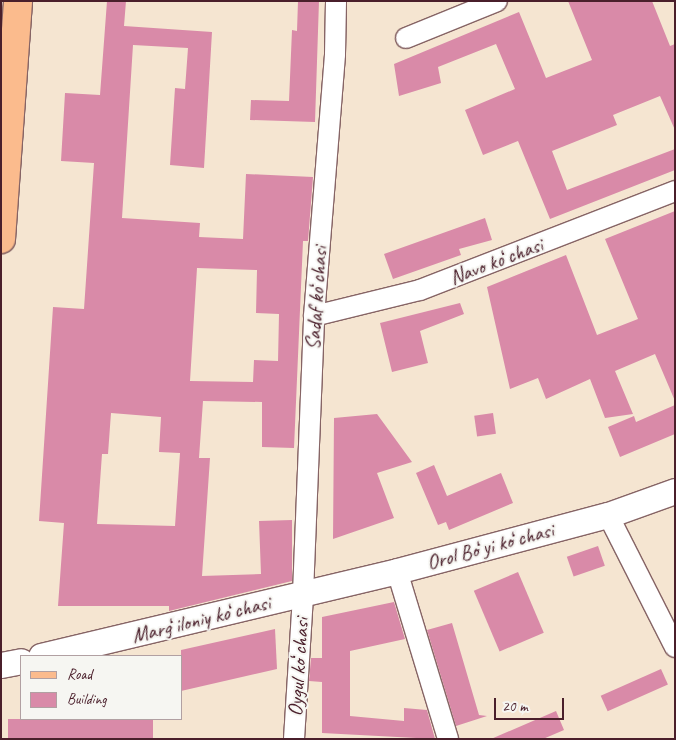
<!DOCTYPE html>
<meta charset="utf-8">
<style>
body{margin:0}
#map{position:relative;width:676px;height:740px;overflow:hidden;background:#f5e5d1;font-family:Caveat,sans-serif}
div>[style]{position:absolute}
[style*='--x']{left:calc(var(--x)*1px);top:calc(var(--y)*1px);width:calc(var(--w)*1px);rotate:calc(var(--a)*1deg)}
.building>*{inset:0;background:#d98aa8;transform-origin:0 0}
.roads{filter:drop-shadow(1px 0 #866465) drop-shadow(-1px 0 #866465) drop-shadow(0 1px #866465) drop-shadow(0 -1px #866465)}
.minor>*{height:20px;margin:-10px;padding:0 10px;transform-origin:10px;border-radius:10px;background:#fff}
.tertiary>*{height:25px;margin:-12.5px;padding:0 12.5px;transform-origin:12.5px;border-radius:12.5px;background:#fff}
.primary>*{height:28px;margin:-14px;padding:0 14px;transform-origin:14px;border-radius:14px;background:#fbbb8d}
span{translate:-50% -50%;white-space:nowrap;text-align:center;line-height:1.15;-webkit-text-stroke:4px #f6f6f2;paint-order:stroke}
.street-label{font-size:21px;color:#4a1f2b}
.frame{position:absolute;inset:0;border:2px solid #4a1f2b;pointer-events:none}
.legend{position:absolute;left:20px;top:655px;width:162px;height:65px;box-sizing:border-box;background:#f6f6f2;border:1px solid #b1a0a2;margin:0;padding:6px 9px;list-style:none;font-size:15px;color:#4a1f2b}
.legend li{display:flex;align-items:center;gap:10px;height:25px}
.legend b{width:25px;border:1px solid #b1a0a2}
.scale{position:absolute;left:494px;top:698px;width:70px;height:22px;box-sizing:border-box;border:2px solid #4a1f2b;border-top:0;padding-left:6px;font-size:15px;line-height:18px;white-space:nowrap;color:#4a1f2b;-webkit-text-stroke:4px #f6f6f2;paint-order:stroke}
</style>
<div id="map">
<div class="building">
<div style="clip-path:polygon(evenodd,107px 1px,126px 1px,124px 26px,212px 32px,204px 168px,170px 165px,175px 88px,185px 89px,188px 48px,133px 45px,122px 218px,200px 223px,199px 237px,243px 239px,246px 174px,313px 177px,308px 241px,303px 241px,294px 448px,262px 447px,262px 402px,203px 401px,199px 458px,210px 458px,202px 576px,261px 574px,259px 521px,292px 520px,292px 581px,169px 611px,169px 606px,58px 606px,64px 523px,39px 521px,53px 307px,84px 309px,94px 163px,61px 161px,65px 93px,100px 95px,107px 1px,197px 268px,257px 270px,256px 313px,279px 314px,278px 361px,254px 360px,253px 382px,190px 381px,197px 268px,107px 1px,111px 413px,161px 417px,159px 452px,180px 453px,175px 526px,97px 524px,102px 454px,108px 454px,111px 413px)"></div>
<div style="clip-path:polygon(298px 1px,319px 1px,315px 122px,250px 120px,251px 100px,289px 101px,292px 30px,297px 31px)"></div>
<div style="clip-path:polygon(568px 1px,652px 1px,670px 46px,675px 44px,675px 130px,660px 96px,613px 115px,617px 125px,552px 151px,567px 190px,675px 149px,675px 170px,550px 219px,518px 141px,483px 155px,465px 110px,515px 89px,496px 44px,438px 67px,441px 83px,399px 96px,394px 64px,519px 12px,546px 78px,592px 60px)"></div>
<div style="clip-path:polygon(675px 211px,675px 401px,655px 354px,615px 371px,633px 414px,605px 418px,590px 379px,546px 399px,538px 378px,510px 389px,487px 287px,566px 255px,597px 335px,638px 319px,605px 239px)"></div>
<div style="clip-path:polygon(485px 218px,492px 240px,459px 249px,461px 255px,393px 279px,384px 254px)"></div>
<div style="clip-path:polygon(460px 303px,464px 314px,420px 331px,428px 363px,392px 372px,380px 323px)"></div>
<div style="clip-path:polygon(675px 405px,675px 434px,620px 457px,608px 427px,634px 416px,636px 422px)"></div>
<div style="left:493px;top:413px;width:21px;height:19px;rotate:82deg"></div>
<div style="clip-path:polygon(377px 414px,412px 462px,377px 473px,394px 518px,333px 539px,334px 418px)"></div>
<div style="clip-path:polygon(434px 465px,447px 496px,501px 473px,513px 503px,449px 530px,446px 522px,438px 525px,416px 473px)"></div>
<div style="left:598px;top:546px;width:21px;height:33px;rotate:71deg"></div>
<div style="left:518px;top:572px;width:66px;height:48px;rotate:67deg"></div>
<div style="clip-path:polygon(394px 602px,405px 639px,350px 651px,350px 716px,404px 721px,404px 708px,427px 710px,435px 739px,322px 733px,322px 682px,309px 681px,311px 658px,322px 658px,322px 617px)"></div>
<div style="clip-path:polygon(452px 623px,479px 715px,487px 716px,456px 726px,427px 630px)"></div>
<div style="clip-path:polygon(275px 629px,277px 669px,181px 691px,181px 650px)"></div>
<div style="left:661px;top:669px;width:17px;height:66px;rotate:66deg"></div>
<div style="clip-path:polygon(556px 711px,564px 730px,543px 739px,491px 739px)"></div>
<div style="left:8px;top:719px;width:145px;height:20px"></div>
</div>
<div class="roads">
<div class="minor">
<div style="--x:406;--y:38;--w:98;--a:-22.1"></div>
<div style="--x:314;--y:316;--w:109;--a:-13.8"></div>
<div style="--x:420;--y:290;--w:274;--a:-21.2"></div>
<div style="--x:608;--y:515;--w:148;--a:63.1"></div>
<div style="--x:397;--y:571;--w:176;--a:73.1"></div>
<div style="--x:294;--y:739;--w:145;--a:-86.4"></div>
<div style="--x:303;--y:594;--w:278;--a:-87.7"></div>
<div style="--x:314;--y:316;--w:263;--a:-85.4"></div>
<div style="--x:335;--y:54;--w:53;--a:-88.9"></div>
</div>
<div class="tertiary">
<div style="--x:41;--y:656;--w:366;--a:-13.4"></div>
<div style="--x:397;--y:571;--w:218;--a:-14.9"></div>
<div style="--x:608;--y:515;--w:71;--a:-19.7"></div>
<div style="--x:1;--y:665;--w:20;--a:-11"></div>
</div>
<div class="primary">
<div style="--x:1;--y:239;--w:239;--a:-85.9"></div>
</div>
</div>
<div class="street-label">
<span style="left:496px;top:261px;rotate:-21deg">Navo koʻchasi</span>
<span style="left:316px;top:298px;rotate:-86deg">Sadaf koʻchasi</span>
<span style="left:490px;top:546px;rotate:-15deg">Orol Boʻyi koʻchasi</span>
<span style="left:201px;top:619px;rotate:-14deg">Margʻiloniy koʻchasi</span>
<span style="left:298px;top:667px;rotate:-86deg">Oygul koʻchasi</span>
</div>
<div class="frame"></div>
<ul class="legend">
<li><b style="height:6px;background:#fbbb8d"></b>Road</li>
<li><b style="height:14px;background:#d98aa8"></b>Building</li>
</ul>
<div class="scale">20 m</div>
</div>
